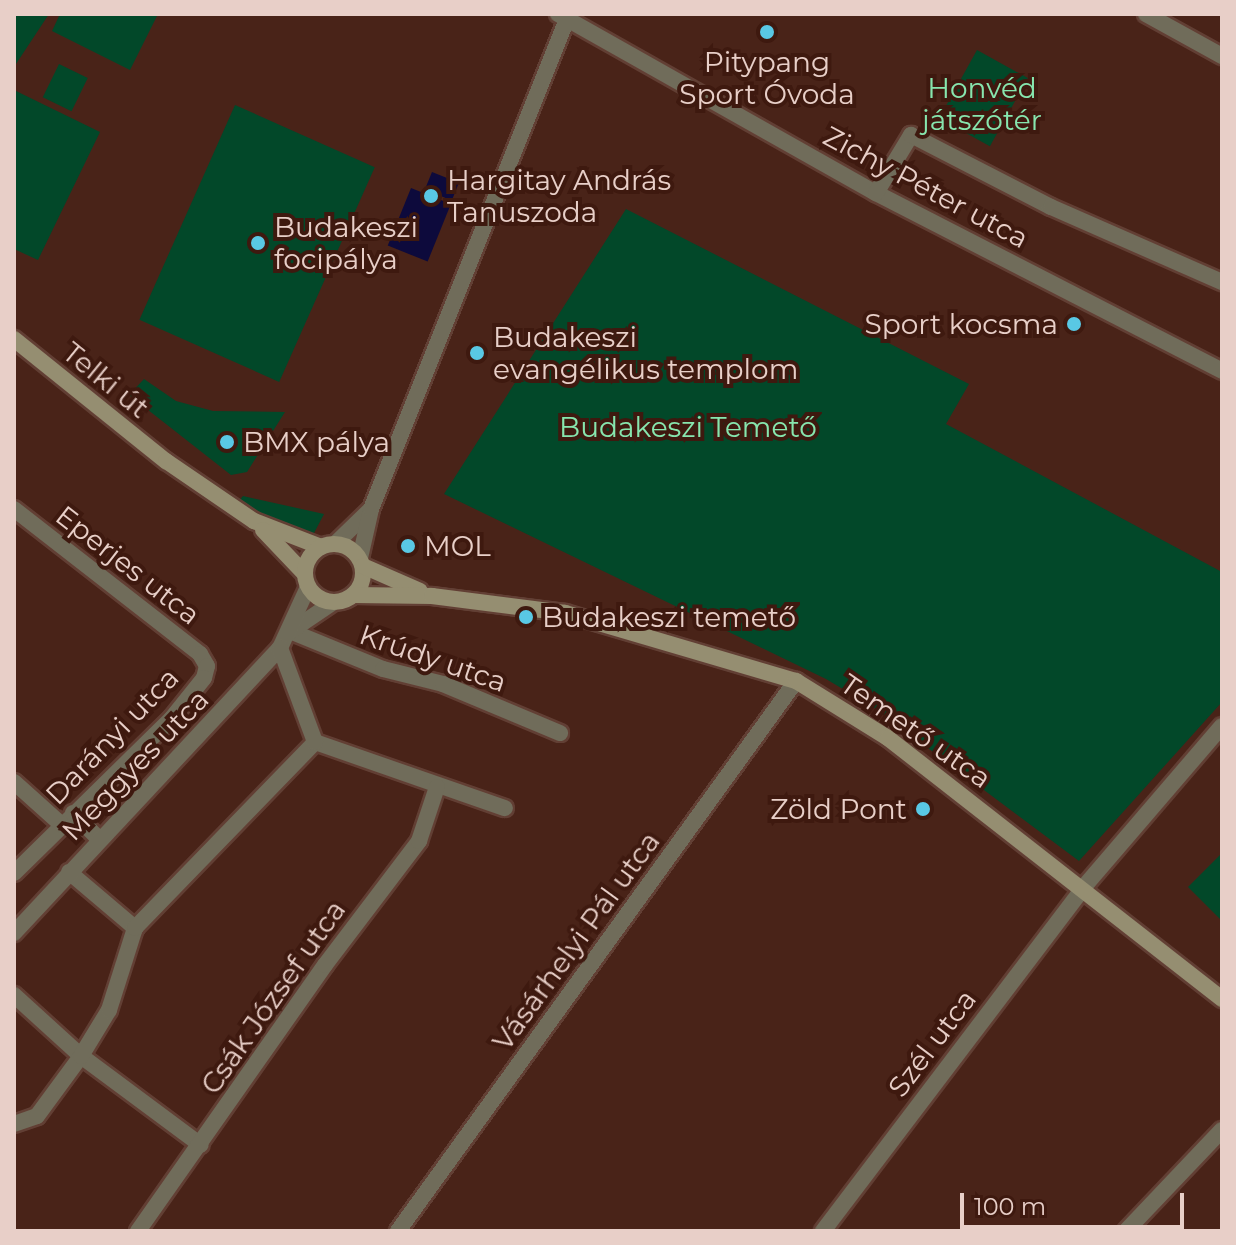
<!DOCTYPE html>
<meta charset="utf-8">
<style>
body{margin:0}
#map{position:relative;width:1236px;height:1245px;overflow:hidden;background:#492318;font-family:Montserrat,sans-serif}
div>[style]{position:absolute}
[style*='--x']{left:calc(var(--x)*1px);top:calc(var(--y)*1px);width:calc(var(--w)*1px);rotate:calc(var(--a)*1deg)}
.green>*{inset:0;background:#024829;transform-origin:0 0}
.water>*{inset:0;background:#0d0a3c;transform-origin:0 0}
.roads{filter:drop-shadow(2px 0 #623f34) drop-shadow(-2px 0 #623f34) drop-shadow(0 2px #623f34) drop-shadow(0 -2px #623f34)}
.minor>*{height:16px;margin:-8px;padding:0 8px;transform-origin:8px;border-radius:8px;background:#706c5a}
.secondary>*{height:16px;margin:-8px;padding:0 8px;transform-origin:8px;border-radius:8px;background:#958e71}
.secondary>.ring{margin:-8px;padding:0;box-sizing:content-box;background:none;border:16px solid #958e71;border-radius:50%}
.dots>*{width:22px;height:22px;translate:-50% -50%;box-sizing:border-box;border:4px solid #3e190f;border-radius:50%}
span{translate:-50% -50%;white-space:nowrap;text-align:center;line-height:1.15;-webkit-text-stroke:8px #3e190f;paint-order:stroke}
.poi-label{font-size:28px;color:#e8cfc8}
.left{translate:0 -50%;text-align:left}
.right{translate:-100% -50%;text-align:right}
.park-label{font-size:28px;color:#87e6ae}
.street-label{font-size:28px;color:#e8cfc8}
.frame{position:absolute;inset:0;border:16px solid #e8cfc8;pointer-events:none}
.scale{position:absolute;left:960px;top:1193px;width:224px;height:36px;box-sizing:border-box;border:4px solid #e8cfc8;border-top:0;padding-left:10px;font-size:24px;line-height:28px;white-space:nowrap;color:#e8cfc8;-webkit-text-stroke:6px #3e190f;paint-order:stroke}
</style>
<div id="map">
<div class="green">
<div style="clip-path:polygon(14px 14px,49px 14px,14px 67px)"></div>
<div style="clip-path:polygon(60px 14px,158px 14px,130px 70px,52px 31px)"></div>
<div style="left:977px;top:50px;width:58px;height:78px;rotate:29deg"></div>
<div style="left:59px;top:64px;width:32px;height:37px;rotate:26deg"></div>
<div style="clip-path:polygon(14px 90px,100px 132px,38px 260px,14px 249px)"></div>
<div style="left:235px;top:105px;width:153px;height:235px;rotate:24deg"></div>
<div style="clip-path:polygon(626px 209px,969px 384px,946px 424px,1222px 572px,1222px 702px,1079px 861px,873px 707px,826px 679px,444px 494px)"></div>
<div style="clip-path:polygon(144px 379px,176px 401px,213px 411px,285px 412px,247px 472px,231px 475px,129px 395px)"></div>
<div style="clip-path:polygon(243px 496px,324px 514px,313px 535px,286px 530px,237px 503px)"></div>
<div style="clip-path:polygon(1222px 853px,1222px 918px,1221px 920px,1188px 887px)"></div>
</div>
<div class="water">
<div style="left:432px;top:172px;width:29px;height:19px;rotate:22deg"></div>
<div style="left:411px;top:188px;width:43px;height:62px;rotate:22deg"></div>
</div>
<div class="roads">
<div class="minor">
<div style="--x:558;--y:14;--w:365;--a:29.4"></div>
<div style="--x:876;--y:193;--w:389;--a:27.2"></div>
<div style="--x:1146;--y:14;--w:87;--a:28.9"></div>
<div style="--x:876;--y:193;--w:68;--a:-58.9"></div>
<div style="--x:911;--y:135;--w:157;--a:27.2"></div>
<div style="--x:1051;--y:207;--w:187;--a:23.7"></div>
<div style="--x:14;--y:509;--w:236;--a:37.9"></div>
<div style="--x:200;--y:654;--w:14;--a:60"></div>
<div style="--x:207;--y:666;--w:12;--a:104"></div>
<div style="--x:204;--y:678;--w:51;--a:128.7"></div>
<div style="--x:172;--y:718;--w:221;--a:135.5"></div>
<div style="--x:336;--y:543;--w:47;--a:-44.1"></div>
<div style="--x:360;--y:558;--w:50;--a:-77.3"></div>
<div style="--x:371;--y:509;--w:533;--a:-68.2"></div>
<div style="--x:290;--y:631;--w:100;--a:22.2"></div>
<div style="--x:383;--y:669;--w:62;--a:14"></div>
<div style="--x:443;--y:684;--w:127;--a:22.7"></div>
<div style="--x:291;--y:631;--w:50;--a:-34.3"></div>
<div style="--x:315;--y:742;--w:201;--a:19.2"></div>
<div style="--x:14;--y:782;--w:64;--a:41.9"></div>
<div style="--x:73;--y:813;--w:35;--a:45"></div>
<div style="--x:69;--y:872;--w:87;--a:40.3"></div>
<div style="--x:14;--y:933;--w:390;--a:-47"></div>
<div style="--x:280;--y:648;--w:67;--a:-65.3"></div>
<div style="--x:14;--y:995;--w:91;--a:42.3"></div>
<div style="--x:81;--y:1056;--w:149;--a:36.6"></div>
<div style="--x:14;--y:1124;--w:24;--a:-19"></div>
<div style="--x:37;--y:1116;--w:74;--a:-53.7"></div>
<div style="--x:81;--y:1056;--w:54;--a:-58.7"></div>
<div style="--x:109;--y:1010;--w:86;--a:-72.4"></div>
<div style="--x:135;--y:928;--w:259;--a:-45.9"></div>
<div style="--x:315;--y:742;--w:100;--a:-110.4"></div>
<div style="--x:138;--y:1231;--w:325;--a:-54.9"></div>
<div style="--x:325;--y:965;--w:156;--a:-52.8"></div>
<div style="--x:419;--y:841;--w:57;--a:-71.6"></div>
<div style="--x:398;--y:1231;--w:679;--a:-54.11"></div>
<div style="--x:823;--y:1231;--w:430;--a:-52.8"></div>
<div style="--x:1083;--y:888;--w:213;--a:-49.4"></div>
<div style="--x:1126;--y:1231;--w:139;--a:-46.5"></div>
</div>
<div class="secondary">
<div style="--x:14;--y:339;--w:195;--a:38.8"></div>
<div style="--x:166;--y:461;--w:107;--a:34.3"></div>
<div style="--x:254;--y:521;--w:72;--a:21.2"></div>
<div style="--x:263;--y:530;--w:59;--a:46.4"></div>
<div class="ring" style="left:305px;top:544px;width:42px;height:42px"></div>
<div style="--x:363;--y:566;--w:62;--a:23.7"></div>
<div style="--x:354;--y:595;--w:78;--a:0.7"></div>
<div style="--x:432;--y:596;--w:134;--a:7.3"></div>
<div style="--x:565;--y:613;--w:241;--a:16.4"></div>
<div style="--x:796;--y:681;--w:108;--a:31.8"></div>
<div style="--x:888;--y:738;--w:424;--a:38"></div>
</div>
</div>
<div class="dots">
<div style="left:767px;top:32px;background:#59c8e4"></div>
<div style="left:431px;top:196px;background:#59c8e4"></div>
<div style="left:258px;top:243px;background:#59c8e4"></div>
<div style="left:1074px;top:324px;background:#59c8e4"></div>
<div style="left:477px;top:353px;background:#59c8e4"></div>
<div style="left:227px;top:442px;background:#59c8e4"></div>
<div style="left:408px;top:546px;background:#59c8e4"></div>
<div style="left:526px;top:617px;background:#59c8e4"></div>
<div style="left:923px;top:809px;background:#59c8e4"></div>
</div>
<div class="poi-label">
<span style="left:767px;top:78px">Pitypang<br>Sport Óvoda</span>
<span class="left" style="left:447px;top:196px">Hargitay András<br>Tanuszoda</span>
<span class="left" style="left:274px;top:243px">Budakeszi<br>focipálya</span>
<span class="right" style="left:1058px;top:324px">Sport kocsma</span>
<span class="left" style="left:493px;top:353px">Budakeszi<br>evangélikus templom</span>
<span class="left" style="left:243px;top:442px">BMX pálya</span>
<span class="left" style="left:424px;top:546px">MOL</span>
<span class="left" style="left:542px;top:617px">Budakeszi temető</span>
<span class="right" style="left:907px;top:809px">Zöld Pont</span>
</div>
<div class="park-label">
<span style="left:982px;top:104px">Honvéd<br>játszótér</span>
<span style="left:688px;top:427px">Budakeszi Temető</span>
</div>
<div class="street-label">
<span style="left:926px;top:187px;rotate:28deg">Zichy Péter utca</span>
<span style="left:106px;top:380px;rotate:39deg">Telki út</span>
<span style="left:128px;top:565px;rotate:38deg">Eperjes utca</span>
<span style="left:433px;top:658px;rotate:19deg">Krúdy utca</span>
<span style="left:916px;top:731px;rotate:35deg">Temető utca</span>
<span style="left:112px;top:736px;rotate:-46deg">Darányi utca</span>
<span style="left:135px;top:765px;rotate:-46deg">Meggyes utca</span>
<span style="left:576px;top:941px;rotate:-54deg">Vásárhelyi Pál utca</span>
<span style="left:273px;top:997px;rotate:-55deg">Csák József utca</span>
<span style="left:932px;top:1043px;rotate:-53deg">Szél utca</span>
</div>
<div class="frame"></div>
<div class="scale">100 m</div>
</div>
